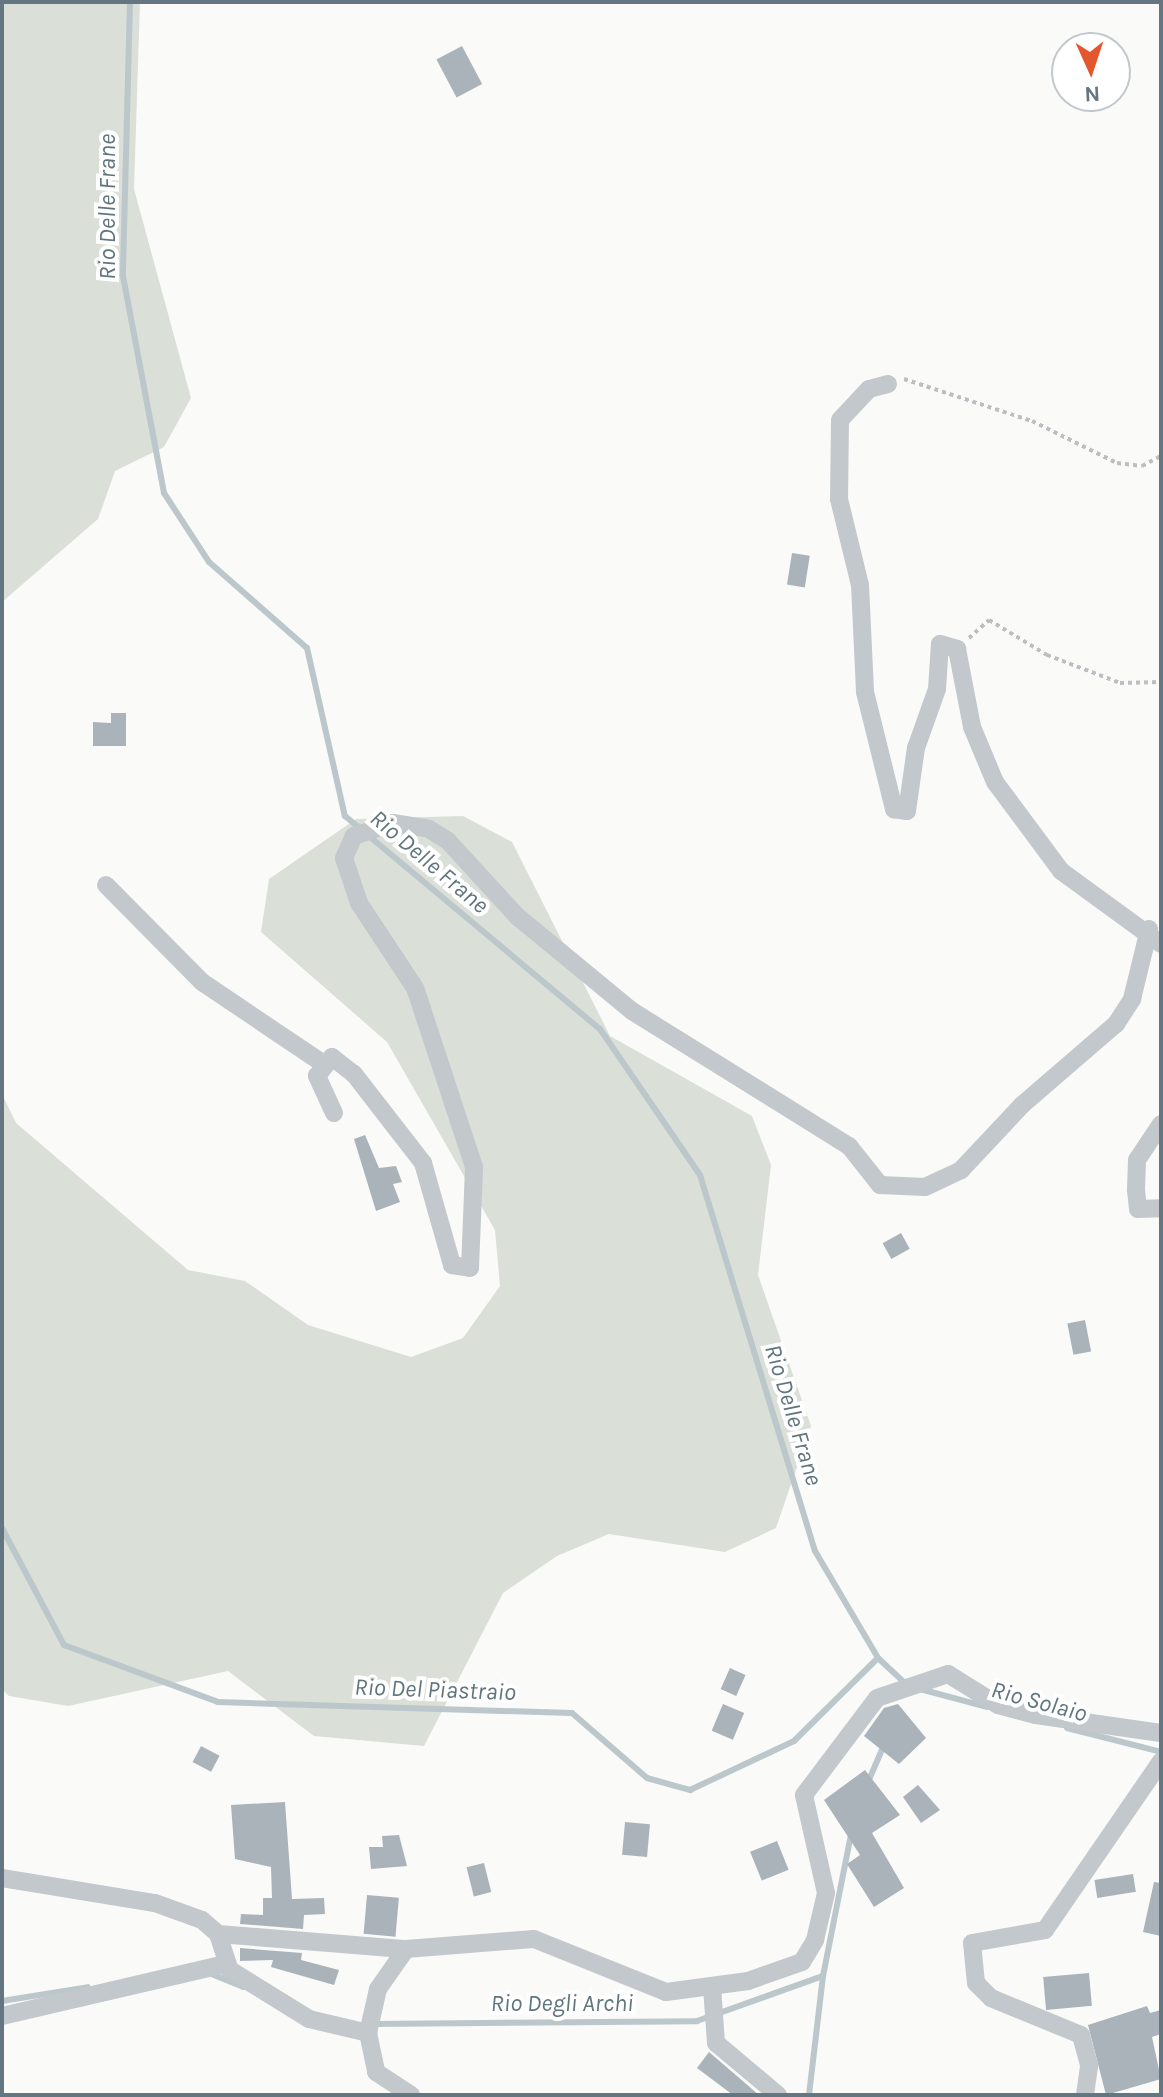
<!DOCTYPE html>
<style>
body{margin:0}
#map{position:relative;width:1163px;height:2097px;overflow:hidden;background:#fafaf8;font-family:Karla,sans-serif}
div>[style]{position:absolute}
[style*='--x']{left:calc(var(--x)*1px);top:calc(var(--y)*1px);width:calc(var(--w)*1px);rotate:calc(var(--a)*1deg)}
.green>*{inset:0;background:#dadfd7}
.stream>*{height:6px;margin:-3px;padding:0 3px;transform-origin:3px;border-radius:3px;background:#bbc7cb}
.building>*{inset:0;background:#aab3b9;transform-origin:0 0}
.path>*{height:4px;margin-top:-2px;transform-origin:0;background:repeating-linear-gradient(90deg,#bbbfc2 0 4px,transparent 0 8px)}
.street>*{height:18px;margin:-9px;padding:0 9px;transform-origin:9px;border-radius:9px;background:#c3c8cc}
span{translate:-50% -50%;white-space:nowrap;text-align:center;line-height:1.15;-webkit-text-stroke:8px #fff;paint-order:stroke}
.water-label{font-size:24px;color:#60757c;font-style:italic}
.frame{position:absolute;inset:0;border:4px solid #657683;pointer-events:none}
.north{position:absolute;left:1051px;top:32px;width:80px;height:80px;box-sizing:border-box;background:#fff;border:2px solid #c1c8cd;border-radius:50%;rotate:177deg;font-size:22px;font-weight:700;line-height:32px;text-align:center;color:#657683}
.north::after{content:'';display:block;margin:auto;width:28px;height:36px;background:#e4572e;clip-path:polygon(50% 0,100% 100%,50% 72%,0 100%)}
</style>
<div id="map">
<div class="green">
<div style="clip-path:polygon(2px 2px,140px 2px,134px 189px,191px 398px,164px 447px,115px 471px,98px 519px,2px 602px)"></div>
<div style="clip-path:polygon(463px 816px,512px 842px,610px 1036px,752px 1116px,771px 1165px,758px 1275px,811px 1426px,776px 1528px,725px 1552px,609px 1534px,557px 1556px,503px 1593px,424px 1746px,314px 1736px,228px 1671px,68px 1706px,9px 1696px,2px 1689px,2px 1094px,16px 1123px,188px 1270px,245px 1281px,308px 1325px,411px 1357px,463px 1338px,500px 1286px,495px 1230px,387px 1042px,261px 932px,269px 879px,356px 819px)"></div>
</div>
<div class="stream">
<div style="--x:130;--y:2;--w:274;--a:91.5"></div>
<div style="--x:123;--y:276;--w:221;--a:79.3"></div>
<div style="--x:164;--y:493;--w:82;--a:56.9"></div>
<div style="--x:209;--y:562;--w:130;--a:41.3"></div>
<div style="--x:307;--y:648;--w:172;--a:77.3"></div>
<div style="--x:345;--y:816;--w:332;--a:39.9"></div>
<div style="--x:600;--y:1029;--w:177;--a:55.6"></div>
<div style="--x:700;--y:1175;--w:393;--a:73"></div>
<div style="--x:815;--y:1551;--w:124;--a:59.5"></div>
<div style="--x:878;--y:1658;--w:38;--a:43"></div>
<div style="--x:2;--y:1528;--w:132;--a:62.1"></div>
<div style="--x:64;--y:1645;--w:164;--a:20.3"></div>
<div style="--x:218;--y:1702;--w:354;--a:1.8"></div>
<div style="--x:572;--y:1713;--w:99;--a:40.9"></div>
<div style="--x:647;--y:1778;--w:45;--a:15.6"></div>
<div style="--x:690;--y:1790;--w:115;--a:-25.2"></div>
<div style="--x:794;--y:1741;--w:118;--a:-44.7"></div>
<div style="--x:920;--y:1689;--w:69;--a:15"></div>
<div style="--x:1067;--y:1728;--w:97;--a:14.3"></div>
<div style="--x:868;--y:1782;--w:40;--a:-66.6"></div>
<div style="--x:209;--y:1973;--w:37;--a:22"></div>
<div style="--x:2;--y:2001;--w:87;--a:-9.2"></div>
<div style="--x:374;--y:2024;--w:323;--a:-0.5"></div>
<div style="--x:697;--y:2021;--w:134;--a:-19.7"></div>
<div style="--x:823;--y:1976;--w:145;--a:-78.8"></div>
<div style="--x:809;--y:2095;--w:120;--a:-83.3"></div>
</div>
<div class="building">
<div style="left:462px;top:46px;width:43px;height:29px;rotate:62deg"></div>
<div style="left:792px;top:553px;width:18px;height:32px;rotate:9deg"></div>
<div style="clip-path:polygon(111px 713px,126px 713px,126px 746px,93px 746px,93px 722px,111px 723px)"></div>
<div style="clip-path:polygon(365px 1135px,379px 1168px,396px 1166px,402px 1182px,393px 1184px,400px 1202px,376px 1211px,354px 1139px)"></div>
<div style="left:901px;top:1233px;width:18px;height:21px;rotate:61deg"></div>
<div style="left:1085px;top:1320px;width:32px;height:18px;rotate:79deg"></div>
<div style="left:730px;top:1668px;width:17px;height:23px;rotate:24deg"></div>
<div style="left:723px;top:1704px;width:23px;height:29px;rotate:23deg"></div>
<div style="clip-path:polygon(898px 1704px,926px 1738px,899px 1764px,864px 1736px,884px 1708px)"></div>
<div style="left:201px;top:1746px;width:21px;height:18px;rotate:28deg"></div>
<div style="clip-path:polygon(865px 1770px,900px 1815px,872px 1833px,904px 1888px,874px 1907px,847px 1864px,860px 1855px,824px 1800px)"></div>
<div style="clip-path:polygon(918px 1785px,940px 1810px,921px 1823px,903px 1797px)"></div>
<div style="clip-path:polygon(285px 1802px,292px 1899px,324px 1898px,325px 1914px,304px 1915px,303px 1929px,240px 1924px,241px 1914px,263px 1915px,263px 1898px,272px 1898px,271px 1867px,235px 1859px,231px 1805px)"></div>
<div style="left:625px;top:1822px;width:25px;height:33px;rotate:5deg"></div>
<div style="clip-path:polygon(399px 1835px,407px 1866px,371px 1869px,369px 1847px,383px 1847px,382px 1836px)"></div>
<div style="left:777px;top:1841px;width:31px;height:29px;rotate:68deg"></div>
<div style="left:484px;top:1863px;width:30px;height:18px;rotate:76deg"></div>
<div style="left:1133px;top:1874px;width:18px;height:39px;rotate:81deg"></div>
<div style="clip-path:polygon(1154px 1882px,1161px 1883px,1161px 1936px,1143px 1932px)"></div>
<div style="left:367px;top:1895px;width:32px;height:39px;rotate:5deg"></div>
<div style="clip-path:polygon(240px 1948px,302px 1953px,301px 1960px,339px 1970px,334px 1985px,271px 1967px,273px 1960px,240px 1961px)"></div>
<div style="left:1089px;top:1973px;width:33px;height:46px;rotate:85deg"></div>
<div style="clip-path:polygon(1147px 2006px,1150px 2013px,1161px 2010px,1161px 2034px,1152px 2037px,1161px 2079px,1106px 2095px,1088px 2025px)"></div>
<div style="clip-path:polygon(709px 2052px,759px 2095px,733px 2095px,697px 2068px)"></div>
</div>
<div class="path">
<div style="--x:904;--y:379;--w:135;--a:18.2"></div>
<div style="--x:1032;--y:421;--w:95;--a:26.3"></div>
<div style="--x:1117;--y:463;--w:25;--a:7"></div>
<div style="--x:1142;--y:466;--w:21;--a:-28"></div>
<div style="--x:969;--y:638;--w:27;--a:-42"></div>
<div style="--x:989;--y:620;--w:68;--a:31.1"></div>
<div style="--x:1047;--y:655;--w:78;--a:21"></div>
<div style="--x:1120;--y:683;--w:41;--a:-1.4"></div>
</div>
<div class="street">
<div style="--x:888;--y:384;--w:20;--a:165"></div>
<div style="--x:869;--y:389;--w:42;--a:133.1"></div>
<div style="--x:840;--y:420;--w:79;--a:90.7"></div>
<div style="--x:839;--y:499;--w:89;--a:76.3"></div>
<div style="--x:860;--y:585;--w:107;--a:87.3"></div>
<div style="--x:865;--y:692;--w:121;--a:76.1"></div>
<div style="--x:894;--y:809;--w:13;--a:9"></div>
<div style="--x:907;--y:811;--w:64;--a:-81.9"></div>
<div style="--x:916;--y:748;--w:63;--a:-70.4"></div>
<div style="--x:937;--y:689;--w:45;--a:-86.2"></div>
<div style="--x:940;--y:644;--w:18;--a:16"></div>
<div style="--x:957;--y:649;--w:79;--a:79.1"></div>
<div style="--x:972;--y:727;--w:60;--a:67.3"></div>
<div style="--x:995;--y:782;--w:111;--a:53.4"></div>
<div style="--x:1061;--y:871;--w:124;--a:36.1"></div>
<div style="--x:106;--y:885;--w:136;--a:45.3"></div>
<div style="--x:202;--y:982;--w:145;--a:34"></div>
<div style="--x:334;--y:1113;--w:41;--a:-114.7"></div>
<div style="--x:317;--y:1076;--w:24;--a:-52"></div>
<div style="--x:332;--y:1057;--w:28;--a:38"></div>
<div style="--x:354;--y:1074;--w:113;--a:52.2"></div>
<div style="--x:423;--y:1163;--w:106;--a:74.1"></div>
<div style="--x:452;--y:1265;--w:18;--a:9"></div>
<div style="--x:470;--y:1268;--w:101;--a:-87.7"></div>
<div style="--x:474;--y:1167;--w:188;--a:-108.2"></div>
<div style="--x:415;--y:988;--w:102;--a:-123.4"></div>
<div style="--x:359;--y:903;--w:47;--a:-108.4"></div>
<div style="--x:344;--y:858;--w:24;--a:-66"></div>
<div style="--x:354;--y:836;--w:41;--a:-18.4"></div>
<div style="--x:393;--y:823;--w:36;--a:9"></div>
<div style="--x:429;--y:829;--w:22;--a:32"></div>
<div style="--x:448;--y:841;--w:103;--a:47.4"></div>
<div style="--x:518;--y:917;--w:148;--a:39.5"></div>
<div style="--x:632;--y:1011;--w:256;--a:31.9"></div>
<div style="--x:849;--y:1146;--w:50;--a:51.5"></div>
<div style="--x:880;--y:1185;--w:45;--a:2.5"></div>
<div style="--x:925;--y:1187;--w:40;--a:-25"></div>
<div style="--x:961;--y:1170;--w:89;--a:-46.8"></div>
<div style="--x:1022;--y:1105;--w:124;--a:-40.8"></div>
<div style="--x:1116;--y:1024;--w:30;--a:-57"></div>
<div style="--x:1132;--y:999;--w:72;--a:-76.3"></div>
<div style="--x:1161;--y:1124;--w:43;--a:123.7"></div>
<div style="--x:1137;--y:1160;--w:30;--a:92"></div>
<div style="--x:1136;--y:1190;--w:19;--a:84"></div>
<div style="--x:1138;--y:1209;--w:23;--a:-2"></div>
<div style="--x:2;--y:1878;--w:155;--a:9.3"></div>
<div style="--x:155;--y:1903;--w:50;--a:19.9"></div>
<div style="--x:202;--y:1920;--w:21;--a:41"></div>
<div style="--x:218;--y:1934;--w:38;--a:72"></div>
<div style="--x:230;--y:1970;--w:93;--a:31.8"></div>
<div style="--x:309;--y:2019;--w:61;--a:13.3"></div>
<div style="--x:218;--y:1934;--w:189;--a:4.6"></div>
<div style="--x:406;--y:1949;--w:128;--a:-4.5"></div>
<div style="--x:534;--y:1939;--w:142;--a:21.9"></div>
<div style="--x:666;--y:1992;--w:83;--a:-7.6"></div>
<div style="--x:748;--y:1981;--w:57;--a:-19.4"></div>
<div style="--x:802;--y:1962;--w:26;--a:-59"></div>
<div style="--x:815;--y:1940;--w:48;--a:-76.8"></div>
<div style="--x:826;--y:1893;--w:100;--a:-102.7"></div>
<div style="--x:804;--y:1795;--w:121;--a:-53"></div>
<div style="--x:877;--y:1698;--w:75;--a:-18.7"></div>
<div style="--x:948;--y:1674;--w:59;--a:31.8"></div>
<div style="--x:998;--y:1705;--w:39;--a:15"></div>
<div style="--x:1036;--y:1715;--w:126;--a:8.2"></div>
<div style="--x:406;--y:1949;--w:49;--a:125"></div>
<div style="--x:378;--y:1989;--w:45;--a:102.8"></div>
<div style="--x:368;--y:2033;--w:40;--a:78"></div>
<div style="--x:376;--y:2072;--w:42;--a:33.3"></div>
<div style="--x:712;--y:1987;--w:56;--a:85.9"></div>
<div style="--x:716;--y:2043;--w:81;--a:40"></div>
<div style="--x:2;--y:2016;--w:230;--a:-13.1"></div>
<div style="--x:1085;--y:2095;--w:30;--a:-82"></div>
<div style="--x:1089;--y:2065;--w:31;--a:-105"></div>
<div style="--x:1081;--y:2035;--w:97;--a:-157.7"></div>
<div style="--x:991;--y:1998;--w:21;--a:-135"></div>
<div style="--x:976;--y:1983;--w:40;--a:-95.7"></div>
<div style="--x:972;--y:1943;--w:74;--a:-10.1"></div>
<div style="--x:1045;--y:1930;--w:205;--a:-55.5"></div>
</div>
<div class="water-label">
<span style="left:108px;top:207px;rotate:-90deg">Rio Delle Frane</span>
<span style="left:429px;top:862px;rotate:40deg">Rio Delle Frane</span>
<span style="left:793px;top:1415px;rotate:73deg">Rio Delle Frane</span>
<span style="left:435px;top:1690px;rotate:2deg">Rio Del Piastraio</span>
<span style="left:1039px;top:1702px;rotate:15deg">Rio Solaio</span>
<span style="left:562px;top:2004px">Rio Degli Archi</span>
</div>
<div class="frame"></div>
<div class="north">N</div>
</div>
